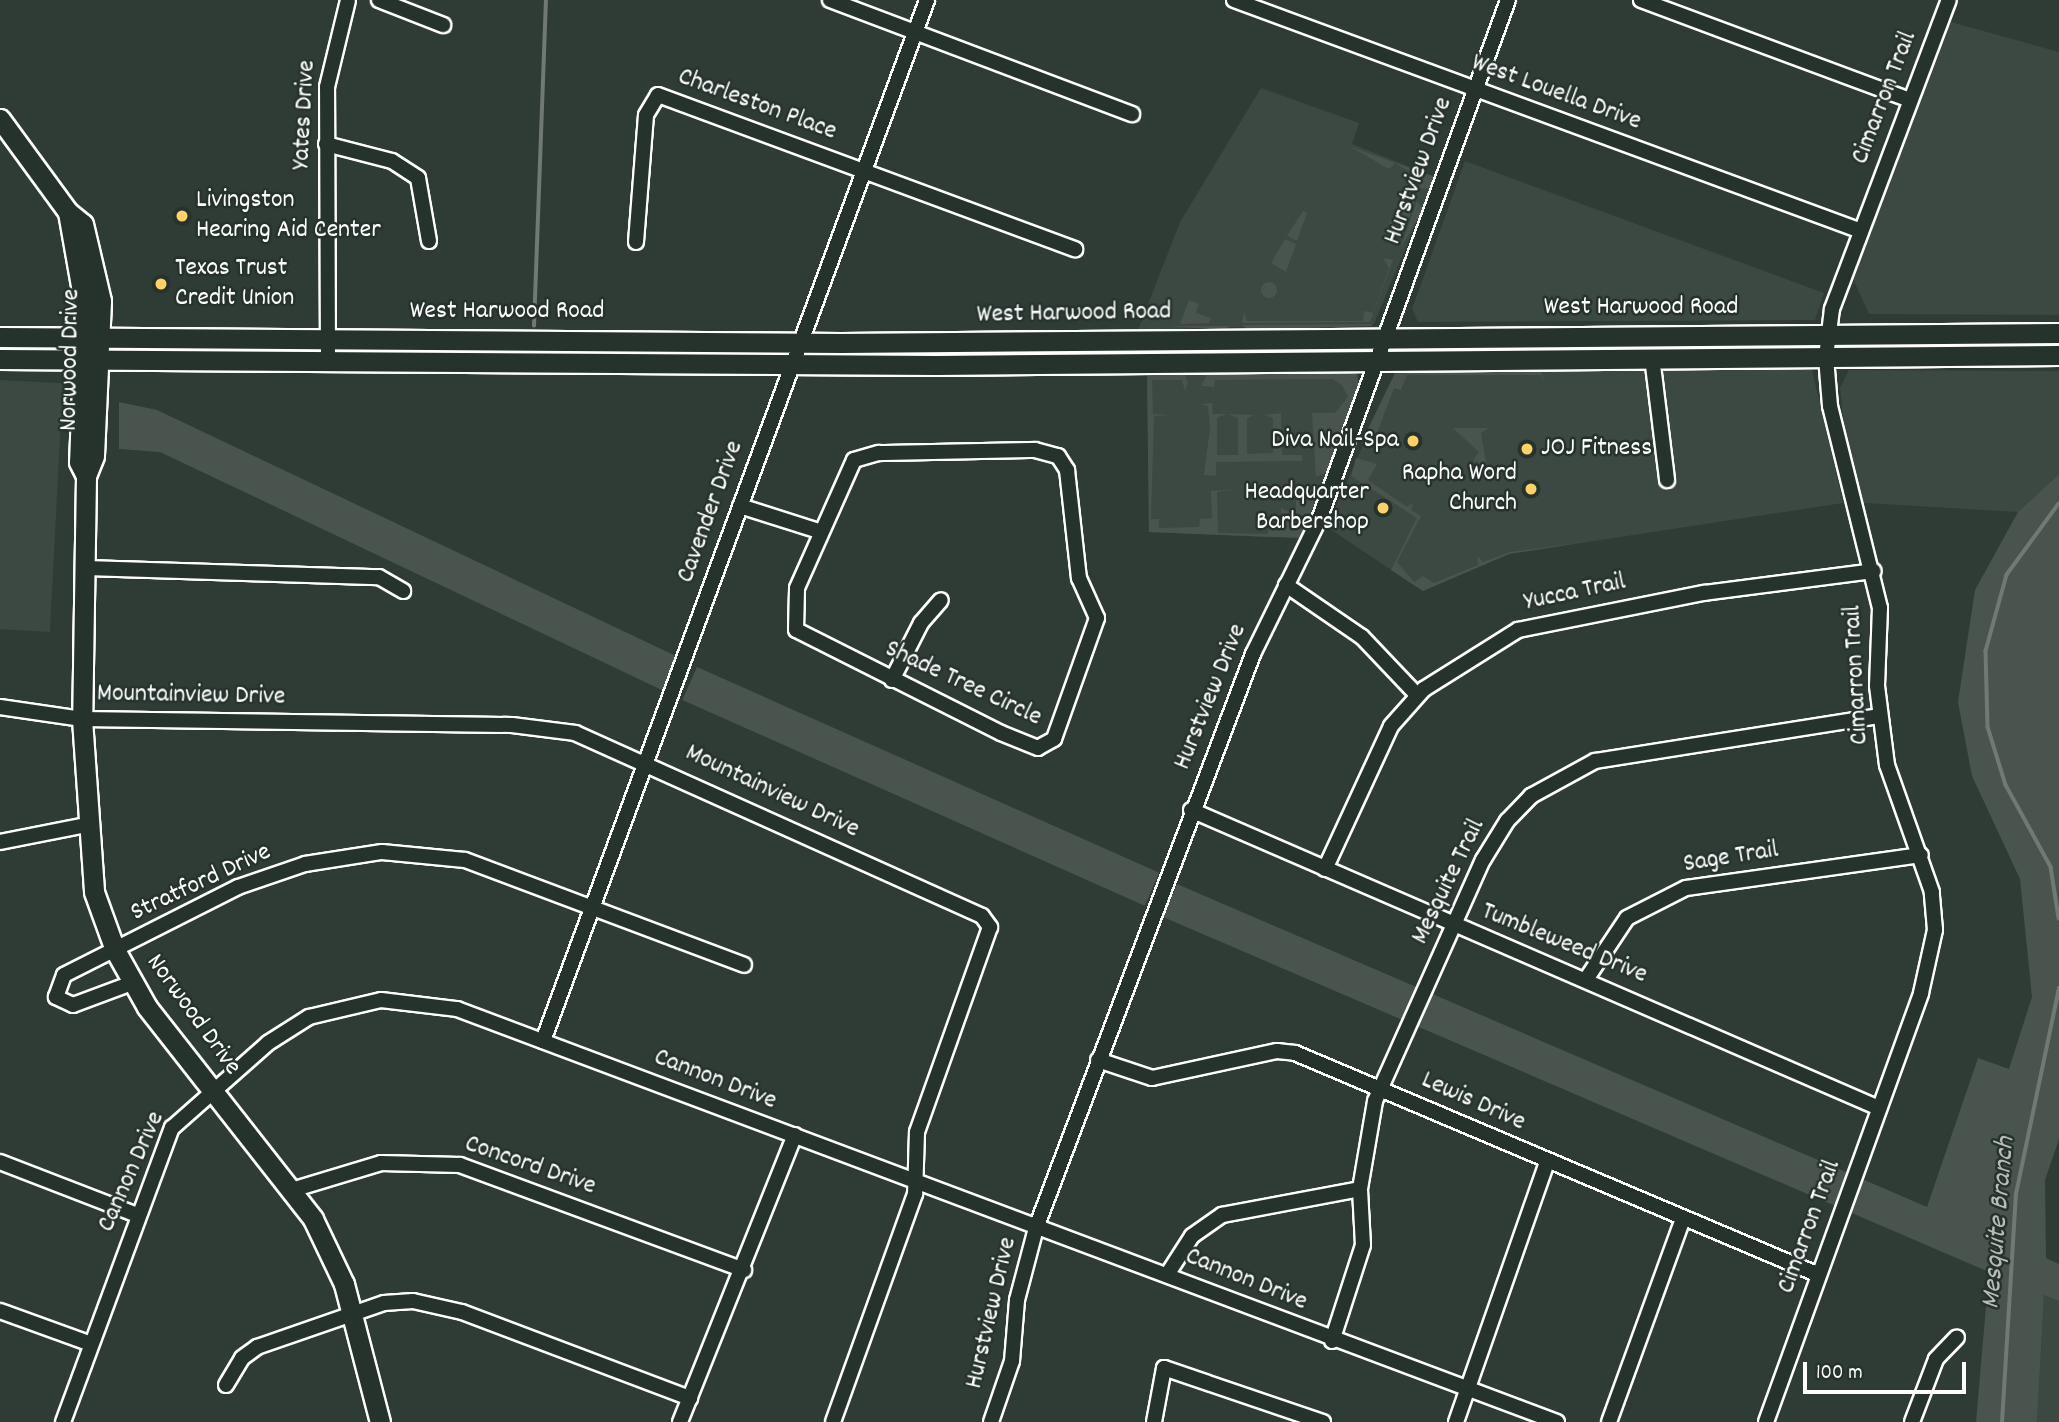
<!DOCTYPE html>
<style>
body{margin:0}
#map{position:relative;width:2059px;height:1422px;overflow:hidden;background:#2f3b35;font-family:Dekko,sans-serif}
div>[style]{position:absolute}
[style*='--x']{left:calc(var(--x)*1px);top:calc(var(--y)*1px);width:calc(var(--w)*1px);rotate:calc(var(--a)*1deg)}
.built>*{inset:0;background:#3c4842;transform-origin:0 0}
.green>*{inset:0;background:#4a544f;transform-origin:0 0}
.round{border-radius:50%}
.stream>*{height:3.5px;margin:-1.75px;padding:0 1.75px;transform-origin:1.75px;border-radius:1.75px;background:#707975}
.roads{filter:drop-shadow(2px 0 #fff) drop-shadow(-2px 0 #fff) drop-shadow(0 2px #fff) drop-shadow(0 -2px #fff)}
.minor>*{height:14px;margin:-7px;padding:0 7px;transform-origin:7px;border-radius:7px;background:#26332d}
.major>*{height:19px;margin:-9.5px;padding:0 9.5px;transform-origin:9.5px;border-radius:9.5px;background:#26332d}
.dots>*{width:19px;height:19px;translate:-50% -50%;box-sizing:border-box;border:4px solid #26332d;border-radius:50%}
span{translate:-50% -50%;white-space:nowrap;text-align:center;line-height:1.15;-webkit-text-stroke:5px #26332d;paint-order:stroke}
.street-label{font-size:26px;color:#fff}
.poi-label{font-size:26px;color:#fff}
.left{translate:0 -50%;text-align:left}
.right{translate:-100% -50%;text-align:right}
.water-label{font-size:28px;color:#b8bcba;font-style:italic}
.scale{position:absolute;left:1803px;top:1362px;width:163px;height:32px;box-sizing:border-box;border:4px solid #fff;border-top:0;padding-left:9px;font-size:21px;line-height:24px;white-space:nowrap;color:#fff;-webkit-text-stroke:5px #26332d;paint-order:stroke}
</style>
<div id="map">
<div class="built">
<div style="clip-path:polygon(1951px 22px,2059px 52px,2059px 315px,1869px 314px,1853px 279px)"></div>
<div style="clip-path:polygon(1261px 88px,1359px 123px,1352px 144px,1435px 177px,1374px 324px,1138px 330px,1180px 222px)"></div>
<div style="clip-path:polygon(1465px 161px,1824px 293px,1815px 320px,1418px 322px,1412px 309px)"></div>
<div style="clip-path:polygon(1348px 370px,1357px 374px,1359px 386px,1300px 538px,1149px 532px,1147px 372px)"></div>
<div style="clip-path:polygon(1812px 370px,1843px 503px,1509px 554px,1423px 591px,1327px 527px,1396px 371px)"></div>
<div style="clip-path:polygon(1849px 370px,2059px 371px,2059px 474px,2018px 512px,1864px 503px,1844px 426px,1840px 388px)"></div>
<div style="left:0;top:380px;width:63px;height:249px;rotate:3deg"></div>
<div style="clip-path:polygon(2044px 1295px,2059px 1301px,2059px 1422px,2037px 1422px)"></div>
</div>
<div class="green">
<div style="clip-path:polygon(1351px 147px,1435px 177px,1431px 189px,1419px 188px,1422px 179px,1395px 163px,1389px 169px)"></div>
<div style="clip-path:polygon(1405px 197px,1415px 202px,1403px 232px,1389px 223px)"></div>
<div style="clip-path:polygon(1417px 201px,1423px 210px,1400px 249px)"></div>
<div style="clip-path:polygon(1303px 211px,1307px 213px,1297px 241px,1287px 236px)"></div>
<div style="clip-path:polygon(1285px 239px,1296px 244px,1286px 272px,1271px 263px)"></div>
<div style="clip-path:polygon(1383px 258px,1393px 260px,1370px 322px,1242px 323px,1244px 312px,1247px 321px,1363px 321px,1364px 311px,1373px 313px,1389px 268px)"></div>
<div class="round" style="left:1261px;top:282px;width:16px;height:16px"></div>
<div style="clip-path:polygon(1189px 300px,1199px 304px,1196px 313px,1211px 318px,1209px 323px,1180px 324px)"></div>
<div style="clip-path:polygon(1242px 325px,1371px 324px,1373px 326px,1248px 330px)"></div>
<div style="clip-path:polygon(1167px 326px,1229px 326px,1225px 330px)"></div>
<div style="clip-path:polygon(1540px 368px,1545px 383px,1541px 375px,1407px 375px,1401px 390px,1394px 388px,1374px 441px,1380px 448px,1361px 443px,1396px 371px)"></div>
<div style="clip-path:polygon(1348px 370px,1357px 374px,1359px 386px,1327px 472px,1316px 477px,1312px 413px,1335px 413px,1348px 397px,1342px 385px,1333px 379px,1215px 380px,1214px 387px,1201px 386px,1209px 371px)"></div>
<div style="clip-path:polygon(1147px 372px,1184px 372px,1188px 382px,1185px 391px,1182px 380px,1152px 380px,1153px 414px,1171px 415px,1154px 416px,1151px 519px,1159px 519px,1159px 528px,1199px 527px,1200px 519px,1212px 518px,1211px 491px,1236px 489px,1217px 492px,1218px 533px,1268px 534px,1269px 525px,1281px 524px,1281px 508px,1296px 515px,1296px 490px,1312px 489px,1316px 500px,1300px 538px,1149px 532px)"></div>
<div style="clip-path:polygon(119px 402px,157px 410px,678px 657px,664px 691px,160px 452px,119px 449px)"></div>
<div style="clip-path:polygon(1212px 403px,1213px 414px,1226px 414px,1217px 418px,1217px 455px,1238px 455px,1238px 418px,1228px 414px,1255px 415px,1247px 418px,1247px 454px,1273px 453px,1273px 418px,1264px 415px,1281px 413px,1282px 455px,1302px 455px,1302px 461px,1216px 462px,1216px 476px,1204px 475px,1210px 428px,1208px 406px,1200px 404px)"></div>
<div style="clip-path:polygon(1453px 428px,1489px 428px,1481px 433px,1487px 468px,1495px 473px,1485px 474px,1473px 460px,1479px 452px)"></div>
<div style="clip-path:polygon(1356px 458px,1377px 464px,1368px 480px,1407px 507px,1413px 503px,1411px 510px,1421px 516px,1397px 562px,1414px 582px,1423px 576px,1434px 583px,1478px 565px,1477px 556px,1483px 562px,1510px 552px,1586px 542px,1509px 554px,1423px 591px,1391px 570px,1417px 518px,1351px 476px)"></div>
<div style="clip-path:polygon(2059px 474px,2059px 1139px,2045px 1180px,2046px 1258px,2059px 1264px,2059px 1301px,2044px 1295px,2037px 1422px,1976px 1422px,1989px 1272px,1163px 917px,1177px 884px,1927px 1207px,1978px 1058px,2009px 1069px,2032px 997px,2020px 879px,1972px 776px,1958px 702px,1975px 590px,2018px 512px)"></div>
<div style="left:697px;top:667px;width:506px;height:36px;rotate:24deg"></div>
</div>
<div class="stream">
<div style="--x:534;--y:326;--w:326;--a:-87.9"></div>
<div style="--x:2059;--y:504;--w:88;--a:126.2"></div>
<div style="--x:2007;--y:575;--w:79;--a:105.4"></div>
<div style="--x:1986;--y:651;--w:76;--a:88.5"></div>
<div style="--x:1988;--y:727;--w:61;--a:72.8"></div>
<div style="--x:2006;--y:785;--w:94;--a:61.2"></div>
<div style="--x:2051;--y:867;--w:52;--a:81.1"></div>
<div style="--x:2002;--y:1422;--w:228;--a:-86.5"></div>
<div style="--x:2016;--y:1194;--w:210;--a:-78.2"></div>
</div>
<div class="roads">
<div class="minor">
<div style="--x:379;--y:0;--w:69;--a:21.3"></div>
<div style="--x:830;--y:0;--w:323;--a:20.7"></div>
<div style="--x:1234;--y:0;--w:668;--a:20.22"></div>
<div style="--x:1641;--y:0;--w:287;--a:20.4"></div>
<div style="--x:326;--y:144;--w:68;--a:14.4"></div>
<div style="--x:392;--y:161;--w:31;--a:33"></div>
<div style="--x:418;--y:178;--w:64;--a:80.1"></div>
<div style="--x:636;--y:242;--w:127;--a:-85.5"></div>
<div style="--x:646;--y:115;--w:23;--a:-59"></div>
<div style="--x:658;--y:95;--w:445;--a:20.3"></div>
<div style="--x:1652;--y:357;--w:124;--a:83"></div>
<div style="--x:328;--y:361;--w:274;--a:-90.2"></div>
<div style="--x:327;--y:87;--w:89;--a:-76.4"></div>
<div style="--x:1035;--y:450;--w:24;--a:15"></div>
<div style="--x:1058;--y:456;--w:17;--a:57"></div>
<div style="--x:1067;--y:470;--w:109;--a:83.7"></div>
<div style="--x:1079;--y:578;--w:44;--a:65.8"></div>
<div style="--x:1097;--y:618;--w:128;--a:109.6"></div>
<div style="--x:1054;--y:739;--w:18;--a:151"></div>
<div style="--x:1038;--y:748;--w:40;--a:-158"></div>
<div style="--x:1001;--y:733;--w:229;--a:-153.3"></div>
<div style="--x:796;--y:630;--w:42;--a:-88.6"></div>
<div style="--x:797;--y:588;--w:140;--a:-66"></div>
<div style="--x:854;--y:460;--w:26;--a:-16"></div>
<div style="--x:879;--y:453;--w:156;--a:-1.1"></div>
<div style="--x:740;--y:506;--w:83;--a:17.6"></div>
<div style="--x:86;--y:568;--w:293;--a:1.8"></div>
<div style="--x:379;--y:577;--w:28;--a:30"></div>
<div style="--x:1286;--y:585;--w:92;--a:34.4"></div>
<div style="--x:1362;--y:637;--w:80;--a:46.5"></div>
<div style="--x:892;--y:680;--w:64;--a:-63"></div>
<div style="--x:921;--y:623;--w:30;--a:-49"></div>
<div style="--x:0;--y:707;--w:83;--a:8.3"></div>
<div style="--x:82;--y:719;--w:430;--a:0.8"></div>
<div style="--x:512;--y:725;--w:64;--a:7.2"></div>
<div style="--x:575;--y:733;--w:446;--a:24.2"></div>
<div style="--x:982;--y:916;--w:14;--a:54"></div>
<div style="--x:990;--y:927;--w:218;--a:109.6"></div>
<div style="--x:917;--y:1132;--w:62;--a:91.8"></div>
<div style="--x:915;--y:1194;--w:242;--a:109.8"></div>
<div style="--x:1191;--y:810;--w:750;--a:23.42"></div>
<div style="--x:0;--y:842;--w:88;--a:-11.2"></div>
<div style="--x:1325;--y:869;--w:157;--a:-65.2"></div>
<div style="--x:1391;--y:726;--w:50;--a:-48.3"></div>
<div style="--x:1424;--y:689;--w:111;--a:-32.1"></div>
<div style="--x:1518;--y:630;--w:190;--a:-11.3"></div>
<div style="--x:1704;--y:593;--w:171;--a:-7.4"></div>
<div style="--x:1587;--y:978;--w:72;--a:-56.3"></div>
<div style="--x:1627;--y:918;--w:66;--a:-27"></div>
<div style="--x:1686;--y:888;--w:237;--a:-8"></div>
<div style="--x:132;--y:983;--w:63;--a:159.6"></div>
<div style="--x:73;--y:1005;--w:19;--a:-155"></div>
<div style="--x:56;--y:997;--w:23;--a:-70"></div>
<div style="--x:64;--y:975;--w:195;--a:-26.8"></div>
<div style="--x:238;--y:887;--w:71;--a:-18.9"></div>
<div style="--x:305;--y:864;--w:78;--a:-8.9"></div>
<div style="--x:382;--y:852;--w:83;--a:5.5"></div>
<div style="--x:465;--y:860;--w:298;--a:20.6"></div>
<div style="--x:543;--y:1041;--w:1110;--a:-69.75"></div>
<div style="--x:1098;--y:1060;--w:57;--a:18.4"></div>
<div style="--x:1152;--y:1078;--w:128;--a:-12.2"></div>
<div style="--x:1277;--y:1051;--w:18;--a:6"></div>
<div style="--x:1295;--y:1053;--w:569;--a:22.96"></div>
<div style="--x:0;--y:1162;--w:147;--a:21.1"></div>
<div style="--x:295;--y:1189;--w:90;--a:-16.8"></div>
<div style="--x:381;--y:1163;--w:79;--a:1.5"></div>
<div style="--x:460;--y:1165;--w:303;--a:20.3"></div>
<div style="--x:1167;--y:1275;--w:46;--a:-57.3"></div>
<div style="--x:1192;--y:1236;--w:37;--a:-35"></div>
<div style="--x:1222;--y:1215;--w:140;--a:-10.7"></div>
<div style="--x:0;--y:1311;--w:97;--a:19.9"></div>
<div style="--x:1332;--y:1341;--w:101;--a:-72.1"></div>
<div style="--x:1363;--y:1245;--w:56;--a:-93.1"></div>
<div style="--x:1360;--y:1189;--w:89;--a:-80.3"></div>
<div style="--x:1375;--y:1101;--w:264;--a:-65.9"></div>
<div style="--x:1483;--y:860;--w:46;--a:-58.4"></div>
<div style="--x:1507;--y:821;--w:35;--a:-46"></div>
<div style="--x:1531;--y:796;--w:73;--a:-28.7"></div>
<div style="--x:1595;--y:761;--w:288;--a:-9"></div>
<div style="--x:226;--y:1385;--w:31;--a:-59"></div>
<div style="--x:242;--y:1358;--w:19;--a:-36"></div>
<div style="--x:257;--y:1347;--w:134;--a:-19.1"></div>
<div style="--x:384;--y:1303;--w:29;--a:-4"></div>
<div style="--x:413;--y:1301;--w:50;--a:12.7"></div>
<div style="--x:462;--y:1312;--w:244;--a:20.7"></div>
<div style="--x:63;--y:1422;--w:314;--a:-69.7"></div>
<div style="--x:172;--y:1128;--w:128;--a:-41.5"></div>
<div style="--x:268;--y:1043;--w:49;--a:-32.4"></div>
<div style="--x:309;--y:1017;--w:74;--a:-13.3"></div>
<div style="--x:381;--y:1000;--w:77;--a:6.8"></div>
<div style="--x:457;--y:1009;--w:1175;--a:20.58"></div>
<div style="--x:680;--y:1422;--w:309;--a:-68.2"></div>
<div style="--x:991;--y:1422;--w:65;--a:-71"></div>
<div style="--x:1012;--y:1361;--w:61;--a:-85.3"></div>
<div style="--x:1017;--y:1300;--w:74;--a:-75.2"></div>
<div style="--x:1036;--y:1228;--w:614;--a:-69.29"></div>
<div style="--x:1253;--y:654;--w:153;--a:-63.9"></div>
<div style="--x:1320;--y:517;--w:550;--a:-70.02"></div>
<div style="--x:1154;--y:1422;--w:55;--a:-79.5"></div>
<div style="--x:1164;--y:1368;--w:168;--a:18.8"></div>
<div style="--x:1456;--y:1422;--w:275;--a:-70.7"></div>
<div style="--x:1609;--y:1422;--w:216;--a:-70"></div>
<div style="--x:1766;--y:1422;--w:456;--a:-70.1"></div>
<div style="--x:1921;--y:993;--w:65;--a:-77.5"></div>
<div style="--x:1935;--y:930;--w:38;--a:-95"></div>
<div style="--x:1932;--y:892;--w:135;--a:-109.5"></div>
<div style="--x:1887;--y:765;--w:80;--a:-97.2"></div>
<div style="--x:1877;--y:686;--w:78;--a:-87.8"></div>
<div style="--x:1880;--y:608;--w:208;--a:-103.9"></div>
<div style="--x:1830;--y:406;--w:49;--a:-94.7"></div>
<div style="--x:1826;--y:357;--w:48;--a:-82.9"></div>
<div style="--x:1832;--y:309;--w:330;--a:-69.3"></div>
<div style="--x:1912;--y:1422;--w:67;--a:-69.1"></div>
<div style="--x:1936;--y:1359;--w:30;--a:-46"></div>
</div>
<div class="major">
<div style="--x:0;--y:119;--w:115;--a:53.8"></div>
<div style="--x:68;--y:212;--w:97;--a:80"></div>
<div style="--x:85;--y:308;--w:154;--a:92.2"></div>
<div style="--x:79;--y:462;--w:16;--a:63"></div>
<div style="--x:68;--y:212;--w:19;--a:39"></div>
<div style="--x:83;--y:224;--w:79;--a:76.8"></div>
<div style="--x:101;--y:301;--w:155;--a:92.6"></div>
<div style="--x:94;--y:456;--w:22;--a:112"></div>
<div style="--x:86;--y:476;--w:243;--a:90.9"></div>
<div style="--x:82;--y:719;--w:173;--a:86"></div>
<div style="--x:94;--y:892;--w:62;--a:70.1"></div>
<div style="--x:115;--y:950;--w:65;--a:60.7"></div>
<div style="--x:147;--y:1007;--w:269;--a:51.9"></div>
<div style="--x:313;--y:1219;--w:72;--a:64.5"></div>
<div style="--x:344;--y:1284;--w:143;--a:75.4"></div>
<div style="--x:0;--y:337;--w:841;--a:0.41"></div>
<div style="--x:841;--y:343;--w:1218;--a:-0.47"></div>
<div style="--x:0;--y:359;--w:936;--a:0.37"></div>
<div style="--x:936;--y:365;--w:1123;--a:-0.51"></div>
</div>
</div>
<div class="dots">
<div style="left:182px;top:216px;background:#ffd166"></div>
<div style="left:161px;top:284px;background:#ffd166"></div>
<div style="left:1413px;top:441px;background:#ffd166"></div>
<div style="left:1527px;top:449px;background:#ffd166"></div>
<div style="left:1531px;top:489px;background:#ffd166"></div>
<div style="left:1383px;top:508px;background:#ffd166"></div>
</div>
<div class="street-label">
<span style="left:1556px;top:93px;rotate:20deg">West Louella Drive</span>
<span style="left:1885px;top:98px;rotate:-69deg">Cimarron Trail</span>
<span style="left:757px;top:105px;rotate:20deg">Charleston Place</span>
<span style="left:305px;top:115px;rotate:-87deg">Yates Drive</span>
<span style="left:1419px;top:171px;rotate:-70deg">Hurstview Drive</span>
<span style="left:1641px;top:308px">West Harwood Road</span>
<span style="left:507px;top:312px">West Harwood Road</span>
<span style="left:1074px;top:314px;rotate:-1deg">West Harwood Road</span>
<span style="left:71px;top:360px;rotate:-89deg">Norwood Drive</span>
<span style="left:711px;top:512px;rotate:-70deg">Cavender Drive</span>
<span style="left:1575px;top:593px;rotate:-12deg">Yucca Trail</span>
<span style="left:1857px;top:675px;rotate:-93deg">Cimarron Trail</span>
<span style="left:963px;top:684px;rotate:25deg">Shade Tree Circle</span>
<span style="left:191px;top:696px;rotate:1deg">Mountainview Drive</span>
<span style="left:1211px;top:697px;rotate:-68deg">Hurstview Drive</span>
<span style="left:772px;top:792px;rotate:25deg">Mountainview Drive</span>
<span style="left:1731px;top:858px;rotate:-9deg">Sage Trail</span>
<span style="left:1449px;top:882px;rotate:-64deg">Mesquite Trail</span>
<span style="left:201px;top:883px;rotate:-25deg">Stratford Drive</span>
<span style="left:1564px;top:944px;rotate:22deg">Tumbleweed Drive</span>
<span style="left:193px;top:1015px;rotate:54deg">Norwood Drive</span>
<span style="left:715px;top:1080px;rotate:21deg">Cannon Drive</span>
<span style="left:1473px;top:1102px;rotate:24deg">Lewis Drive</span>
<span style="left:530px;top:1166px;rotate:19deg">Concord Drive</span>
<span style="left:132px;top:1172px;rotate:-66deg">Cannon Drive</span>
<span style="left:1810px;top:1227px;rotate:-70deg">Cimarron Trail</span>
<span style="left:1246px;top:1280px;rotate:22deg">Cannon Drive</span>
<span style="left:992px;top:1313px;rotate:-77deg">Hurstview Drive</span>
</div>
<div class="poi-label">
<span class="left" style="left:196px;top:216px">Livingston<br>Hearing Aid Center</span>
<span class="left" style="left:175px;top:284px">Texas Trust<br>Credit Union</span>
<span class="right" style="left:1399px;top:441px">Diva Nail-Spa</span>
<span class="left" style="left:1541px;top:449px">JOJ Fitness</span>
<span class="right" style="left:1517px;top:489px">Rapha Word<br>Church</span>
<span class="right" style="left:1369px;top:508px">Headquarter<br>Barbershop</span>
</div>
<div class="water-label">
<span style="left:2000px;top:1223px;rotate:-85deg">Mesquite Branch</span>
</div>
<div class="scale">100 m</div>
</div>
